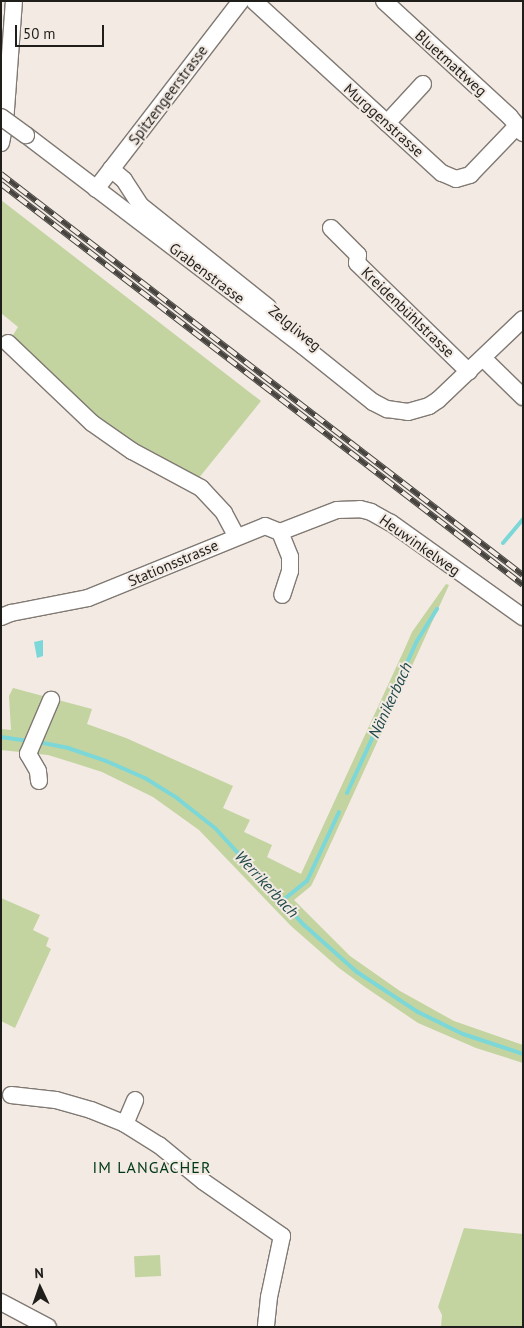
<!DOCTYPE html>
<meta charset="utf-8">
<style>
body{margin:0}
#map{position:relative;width:524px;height:1328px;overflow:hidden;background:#f2eae3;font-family:"PT Sans",sans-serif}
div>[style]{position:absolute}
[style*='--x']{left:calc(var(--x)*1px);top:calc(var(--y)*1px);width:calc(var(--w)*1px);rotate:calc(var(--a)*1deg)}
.green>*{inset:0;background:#c3d4a0;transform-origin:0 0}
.water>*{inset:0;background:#7cd7d8}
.stream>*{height:4px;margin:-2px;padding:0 2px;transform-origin:2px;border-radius:2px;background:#7cd7d8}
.roads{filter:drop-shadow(1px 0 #807973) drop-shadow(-1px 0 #807973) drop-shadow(0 1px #807973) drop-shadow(0 -1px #807973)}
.minor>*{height:16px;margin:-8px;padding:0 8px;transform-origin:8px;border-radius:8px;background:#fff}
.rail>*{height:5.5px;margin-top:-2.75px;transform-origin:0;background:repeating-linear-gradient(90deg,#f2eae3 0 11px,#474440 0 22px);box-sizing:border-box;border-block:1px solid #474440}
.bridges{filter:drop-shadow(1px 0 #807973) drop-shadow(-1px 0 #807973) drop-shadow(0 1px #807973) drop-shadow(0 -1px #807973)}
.minor-bridge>*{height:16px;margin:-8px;padding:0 8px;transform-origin:8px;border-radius:8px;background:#fff}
span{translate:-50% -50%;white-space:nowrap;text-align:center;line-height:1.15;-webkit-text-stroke:4px #f2eae3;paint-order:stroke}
.street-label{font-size:15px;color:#201e1b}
.water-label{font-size:16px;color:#1e4849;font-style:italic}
.neighbourhood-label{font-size:16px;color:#003716;letter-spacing:1px}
.frame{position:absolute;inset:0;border:2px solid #201e1b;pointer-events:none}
.north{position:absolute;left:15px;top:1263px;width:50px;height:50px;-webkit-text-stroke:4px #f2eae3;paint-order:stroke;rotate:357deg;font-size:14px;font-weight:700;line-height:20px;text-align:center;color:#201e1b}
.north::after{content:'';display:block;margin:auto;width:18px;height:22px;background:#201e1b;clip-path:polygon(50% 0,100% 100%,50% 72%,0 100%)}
.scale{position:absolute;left:15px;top:25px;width:89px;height:22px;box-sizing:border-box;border:2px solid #201e1b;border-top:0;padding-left:6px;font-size:15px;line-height:18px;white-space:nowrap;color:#201e1b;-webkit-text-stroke:4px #f2eae3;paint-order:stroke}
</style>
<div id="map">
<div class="green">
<div style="clip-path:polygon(1px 200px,261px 401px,194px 484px,132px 451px,8px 343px,18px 327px,1px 313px)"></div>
<div style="clip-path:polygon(446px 584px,449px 585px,315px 878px,311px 886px,294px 900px,350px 956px,400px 991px,454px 1021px,523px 1045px,523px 1063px,476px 1048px,418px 1023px,365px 987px,339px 968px,291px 926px,199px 830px,153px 797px,102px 772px,74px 763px,48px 755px,1px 750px,1px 729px,11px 730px,9px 696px,13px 688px,92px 709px,87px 724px,126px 738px,233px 786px,223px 808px,250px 820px,244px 832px,272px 845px,267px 857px,301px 874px,405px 648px,412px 632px)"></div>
<div style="clip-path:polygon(1px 898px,40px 915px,33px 930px,49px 938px,46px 946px,51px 949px,15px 1028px,1px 1021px)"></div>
<div style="clip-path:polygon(464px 1228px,523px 1234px,523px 1327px,441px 1327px,442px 1315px,438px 1307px)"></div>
<div style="left:160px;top:1255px;width:21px;height:26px;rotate:87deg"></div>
</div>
<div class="water">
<div style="clip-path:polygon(43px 640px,43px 656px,37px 658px,34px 642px)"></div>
</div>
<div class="stream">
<div style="--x:503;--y:543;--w:31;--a:-50"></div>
<div style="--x:1;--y:737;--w:28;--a:8"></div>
<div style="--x:38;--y:742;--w:31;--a:11"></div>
<div style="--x:68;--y:748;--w:40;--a:18.9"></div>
<div style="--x:106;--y:761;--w:43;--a:23.6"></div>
<div style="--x:145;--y:778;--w:39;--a:32"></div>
<div style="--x:178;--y:799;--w:47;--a:38.1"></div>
<div style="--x:215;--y:828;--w:132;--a:47.5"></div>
<div style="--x:304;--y:925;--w:71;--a:41.6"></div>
<div style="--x:357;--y:972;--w:73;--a:33.3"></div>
<div style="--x:418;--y:1012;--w:50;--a:26.1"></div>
<div style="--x:463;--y:1034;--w:63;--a:18.4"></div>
<div style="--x:347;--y:793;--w:167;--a:-65.3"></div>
<div style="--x:417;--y:641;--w:38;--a:-58"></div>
<div style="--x:282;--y:901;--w:32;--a:-39"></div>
<div style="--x:307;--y:881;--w:76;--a:-65.1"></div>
</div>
<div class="roads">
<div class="minor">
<div style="--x:254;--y:1;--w:255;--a:42.5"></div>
<div style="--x:442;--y:173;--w:15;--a:23"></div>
<div style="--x:456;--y:179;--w:15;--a:-16"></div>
<div style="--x:470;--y:175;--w:66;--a:-46.2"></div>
<div style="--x:384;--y:1;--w:171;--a:42.6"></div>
<div style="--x:510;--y:117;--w:21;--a:51"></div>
<div style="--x:387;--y:123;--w:53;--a:-47.3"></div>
<div style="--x:26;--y:135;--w:348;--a:37.3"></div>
<div style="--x:303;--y:346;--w:90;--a:38.7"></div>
<div style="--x:373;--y:402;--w:16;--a:27"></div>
<div style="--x:387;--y:409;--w:21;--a:8"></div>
<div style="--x:408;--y:412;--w:22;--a:-16"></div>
<div style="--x:429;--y:406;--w:11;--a:-34"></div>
<div style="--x:438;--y:400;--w:117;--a:-43.6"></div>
<div style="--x:1;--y:143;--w:20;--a:-79"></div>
<div style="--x:5;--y:123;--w:122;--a:-85.8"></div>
<div style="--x:111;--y:169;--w:17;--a:40"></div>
<div style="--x:124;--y:180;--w:30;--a:57"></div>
<div style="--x:140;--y:205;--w:164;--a:38.6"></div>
<div style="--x:96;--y:189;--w:237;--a:-52.4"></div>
<div style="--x:331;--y:228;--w:38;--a:45"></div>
<div style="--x:358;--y:255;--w:8;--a:97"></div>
<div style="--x:357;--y:263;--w:156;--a:44.2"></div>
<div style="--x:8;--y:343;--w:116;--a:43.6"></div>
<div style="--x:92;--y:423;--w:49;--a:35"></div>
<div style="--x:132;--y:451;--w:78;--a:28.2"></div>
<div style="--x:201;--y:488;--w:34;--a:47"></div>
<div style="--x:224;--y:513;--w:27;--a:62"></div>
<div style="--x:483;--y:358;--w:56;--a:44.3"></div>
<div style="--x:280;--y:532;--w:61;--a:-21.1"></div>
<div style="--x:337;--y:510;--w:23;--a:-2"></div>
<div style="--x:360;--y:509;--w:11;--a:15"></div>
<div style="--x:371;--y:512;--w:23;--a:29"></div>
<div style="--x:391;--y:523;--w:162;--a:35.5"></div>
<div style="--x:1;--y:617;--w:11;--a:-22"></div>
<div style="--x:11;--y:613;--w:78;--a:-11"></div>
<div style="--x:88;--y:598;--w:191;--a:-22.1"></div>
<div style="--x:265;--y:526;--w:16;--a:22"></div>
<div style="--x:280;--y:532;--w:27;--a:68"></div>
<div style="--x:290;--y:557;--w:14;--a:90"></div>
<div style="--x:290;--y:571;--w:25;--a:108"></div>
<div style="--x:39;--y:781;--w:10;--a:-96"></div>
<div style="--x:38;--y:771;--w:20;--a:-120"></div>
<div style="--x:28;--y:754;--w:59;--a:-66.9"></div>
<div style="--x:11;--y:1095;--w:45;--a:6.3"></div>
<div style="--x:56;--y:1100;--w:36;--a:16"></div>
<div style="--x:91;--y:1110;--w:37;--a:22"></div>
<div style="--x:125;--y:1124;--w:40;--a:32"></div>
<div style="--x:159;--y:1145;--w:58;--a:39.4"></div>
<div style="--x:204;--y:1182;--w:95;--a:34.7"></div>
<div style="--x:282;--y:1236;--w:62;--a:102"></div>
<div style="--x:269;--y:1297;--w:30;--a:96"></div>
<div style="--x:125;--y:1124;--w:26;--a:-67"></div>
<div style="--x:1;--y:1302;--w:53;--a:28"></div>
</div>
</div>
<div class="rail">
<div style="--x:1;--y:174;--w:658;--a:37.53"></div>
<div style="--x:1;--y:184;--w:658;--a:37.53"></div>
</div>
<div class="bridges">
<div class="minor-bridge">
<div style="--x:1;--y:117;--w:31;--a:36"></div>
</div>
</div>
<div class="street-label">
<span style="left:451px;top:63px;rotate:42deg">Bluetmattweg</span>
<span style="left:168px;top:95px;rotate:-53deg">Spitzengeerstrasse</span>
<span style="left:384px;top:120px;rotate:42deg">Murggenstrasse</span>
<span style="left:207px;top:273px;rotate:37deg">Grabenstrasse</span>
<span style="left:408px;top:312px;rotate:44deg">Kreidenbühlstrasse</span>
<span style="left:295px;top:328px;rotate:39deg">Zelgliweg</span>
<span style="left:420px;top:545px;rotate:35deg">Heuwinkelweg</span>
<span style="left:173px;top:563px;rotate:-23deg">Stationsstrasse</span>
</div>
<div class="water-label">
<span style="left:390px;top:700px;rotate:-65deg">Nänikerbach</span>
<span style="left:267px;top:884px;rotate:47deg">Werrikerbach</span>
</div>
<div class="neighbourhood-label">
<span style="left:152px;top:1167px">IM LANGACHER</span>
</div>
<div class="frame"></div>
<div class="north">N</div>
<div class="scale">50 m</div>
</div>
